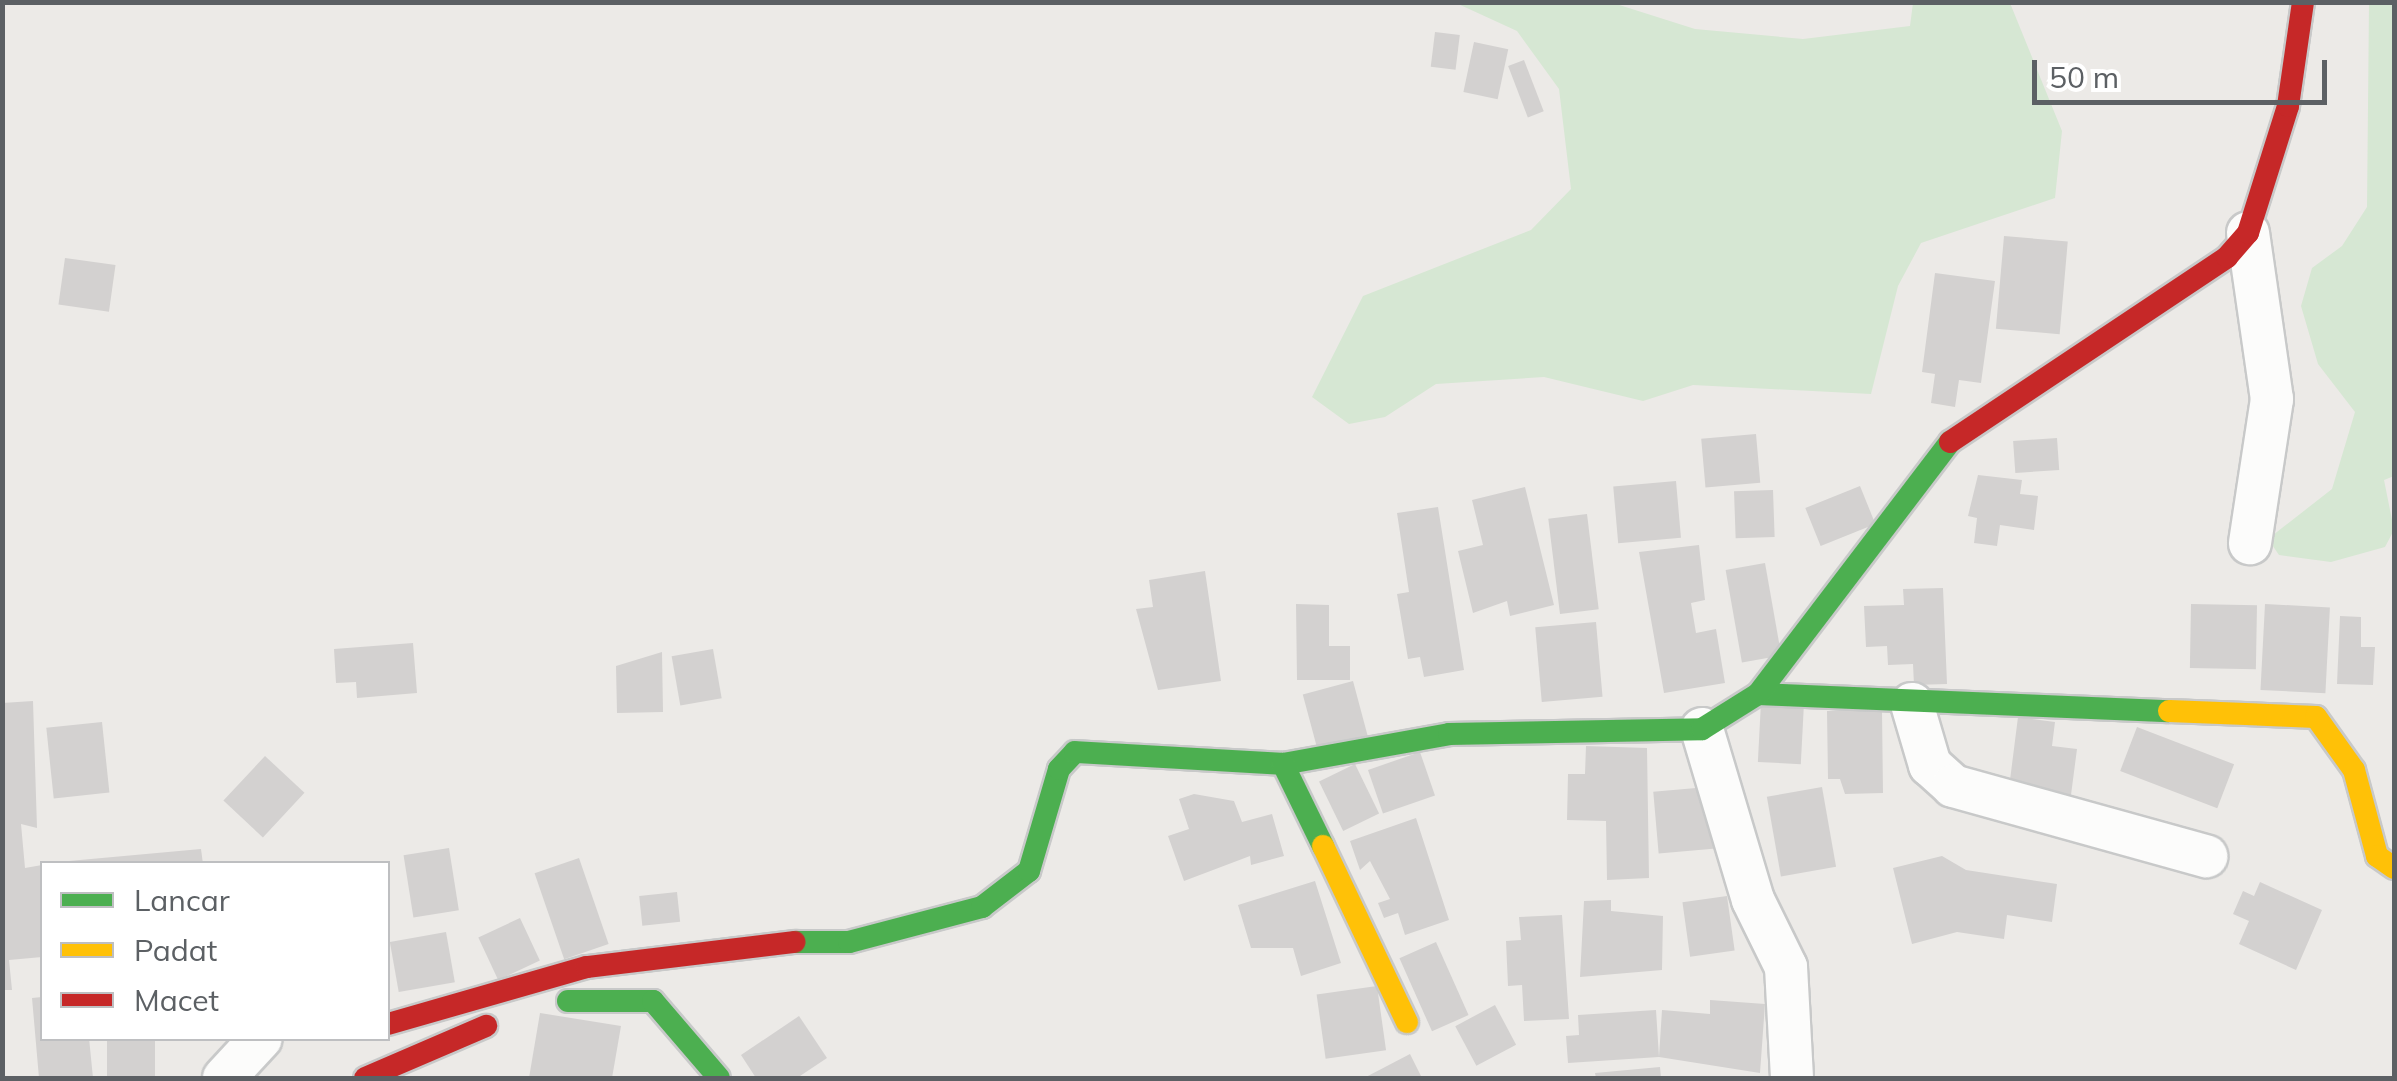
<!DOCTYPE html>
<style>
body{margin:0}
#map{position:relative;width:2397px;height:1081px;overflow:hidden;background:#eceae7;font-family:Mulish,sans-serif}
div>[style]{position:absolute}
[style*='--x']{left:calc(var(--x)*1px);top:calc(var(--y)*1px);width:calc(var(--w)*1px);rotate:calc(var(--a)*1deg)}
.green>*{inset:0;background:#d6e7d3}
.building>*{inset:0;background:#d3d1d0;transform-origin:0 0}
.roads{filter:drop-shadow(2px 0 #c8c9c9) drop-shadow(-2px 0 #c8c9c9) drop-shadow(0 2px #c8c9c9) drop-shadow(0 -2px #c8c9c9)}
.street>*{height:42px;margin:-21px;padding:0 21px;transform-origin:21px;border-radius:21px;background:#fcfcfb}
.fast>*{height:22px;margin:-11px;padding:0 11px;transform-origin:11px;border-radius:11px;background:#4caf50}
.slow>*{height:22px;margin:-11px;padding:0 11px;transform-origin:11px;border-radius:11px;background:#ffc107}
.jam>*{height:22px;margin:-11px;padding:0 11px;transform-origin:11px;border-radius:11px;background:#c62828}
span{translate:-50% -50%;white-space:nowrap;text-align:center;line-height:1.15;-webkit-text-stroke:10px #fff;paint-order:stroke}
.frame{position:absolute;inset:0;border:5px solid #5c6064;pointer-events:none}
.legend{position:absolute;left:40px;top:861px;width:350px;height:180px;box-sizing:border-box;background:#fff;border:2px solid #bebfc1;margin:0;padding:12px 18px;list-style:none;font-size:30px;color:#5c6064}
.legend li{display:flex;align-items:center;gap:20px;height:50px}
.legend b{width:50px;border:2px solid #bebfc1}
.scale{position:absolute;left:2032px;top:60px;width:295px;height:45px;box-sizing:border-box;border:5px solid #5c6064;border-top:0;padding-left:12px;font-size:30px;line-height:35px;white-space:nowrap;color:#5c6064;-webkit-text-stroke:8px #fff;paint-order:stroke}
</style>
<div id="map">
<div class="green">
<div style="clip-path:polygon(1456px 3px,1613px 3px,1695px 29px,1803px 39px,1910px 26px,1913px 3px,2010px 3px,2062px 131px,2055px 198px,1921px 243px,1898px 286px,1871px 394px,1693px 385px,1643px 401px,1544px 377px,1436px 384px,1385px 417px,1349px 424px,1312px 397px,1363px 296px,1531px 230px,1571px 189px,1559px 89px,1517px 31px)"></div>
<div style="clip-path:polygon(2369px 3px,2394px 3px,2394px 476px,2384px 480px,2394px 530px,2385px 547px,2331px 562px,2279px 555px,2268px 539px,2332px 489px,2355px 412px,2318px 364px,2301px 306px,2312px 268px,2342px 246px,2367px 207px)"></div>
</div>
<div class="building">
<div style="left:1435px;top:32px;width:25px;height:35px;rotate:7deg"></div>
<div style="left:1474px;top:42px;width:35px;height:51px;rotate:12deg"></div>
<div style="left:1524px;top:60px;width:55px;height:17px;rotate:69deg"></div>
<div style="left:2004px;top:236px;width:64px;height:93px;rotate:5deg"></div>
<div style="left:65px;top:258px;width:51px;height:47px;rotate:8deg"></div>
<div style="clip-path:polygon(1935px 273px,1995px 281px,1981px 383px,1959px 380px,1955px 407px,1931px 403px,1935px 374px,1922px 372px)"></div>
<div style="left:1756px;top:434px;width:49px;height:55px;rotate:85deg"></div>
<div style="left:2057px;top:438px;width:32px;height:44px;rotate:86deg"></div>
<div style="clip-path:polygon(1978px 475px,2022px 480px,2020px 494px,2038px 496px,2034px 530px,2000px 525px,1997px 546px,1974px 543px,1977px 518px,1968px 516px)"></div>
<div style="left:1676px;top:481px;width:57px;height:63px;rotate:85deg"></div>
<div style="left:1860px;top:486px;width:41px;height:59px;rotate:68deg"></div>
<div style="clip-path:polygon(1525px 487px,1554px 605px,1510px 616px,1507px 601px,1473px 613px,1458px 551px,1483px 545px,1472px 500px)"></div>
<div style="left:1773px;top:490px;width:47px;height:39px;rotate:88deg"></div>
<div style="clip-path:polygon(1438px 507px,1464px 670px,1424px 677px,1420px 657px,1408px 659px,1397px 594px,1409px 592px,1397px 513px)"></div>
<div style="left:1587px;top:514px;width:96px;height:39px;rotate:83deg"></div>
<div style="clip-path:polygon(1699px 545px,1705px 600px,1691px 603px,1696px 633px,1716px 629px,1725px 683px,1664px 693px,1639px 552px)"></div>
<div style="left:1765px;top:563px;width:94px;height:40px;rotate:80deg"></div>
<div style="clip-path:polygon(1205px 571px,1221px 681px,1158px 690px,1136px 609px,1153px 607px,1149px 580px)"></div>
<div style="clip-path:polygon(1943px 588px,1947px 684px,1914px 685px,1913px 664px,1888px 665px,1887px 646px,1866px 647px,1864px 606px,1904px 605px,1903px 589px)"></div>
<div style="clip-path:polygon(1296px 604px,1329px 605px,1329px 646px,1350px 646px,1350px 680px,1297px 680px)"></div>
<div style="left:2191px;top:604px;width:66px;height:64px;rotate:1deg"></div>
<div style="left:2265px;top:604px;width:65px;height:86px;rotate:3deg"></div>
<div style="clip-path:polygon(2340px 616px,2361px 617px,2361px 647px,2375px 647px,2373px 685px,2337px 684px)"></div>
<div style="left:1596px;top:622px;width:75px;height:61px;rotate:85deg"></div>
<div style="clip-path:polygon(413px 643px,417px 693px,357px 698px,356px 682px,336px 683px,334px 649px)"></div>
<div style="left:713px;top:649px;width:50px;height:42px;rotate:80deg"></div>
<div style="clip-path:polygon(662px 652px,663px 712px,617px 713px,616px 666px)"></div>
<div style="left:1353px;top:681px;width:60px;height:52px;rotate:75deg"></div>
<div style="clip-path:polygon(33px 701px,37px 828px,21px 824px,25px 868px,42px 865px,42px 957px,9px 960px,12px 990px,2px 990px,2px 703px)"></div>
<div style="left:1761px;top:702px;width:43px;height:60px;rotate:3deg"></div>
<div style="clip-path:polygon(1827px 711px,1882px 711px,1883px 793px,1845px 794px,1840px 779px,1828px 779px)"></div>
<div style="clip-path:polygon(2018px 717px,2055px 722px,2052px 746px,2077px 749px,2071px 795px,2009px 788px)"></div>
<div style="left:102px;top:722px;width:71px;height:56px;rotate:84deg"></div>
<div style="left:2137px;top:727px;width:104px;height:47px;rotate:21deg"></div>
<div style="clip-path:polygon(1586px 746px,1647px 748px,1649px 878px,1607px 880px,1606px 821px,1567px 820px,1568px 774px,1585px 774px)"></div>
<div style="left:1420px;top:752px;width:46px;height:55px;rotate:71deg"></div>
<div style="left:265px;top:756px;width:54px;height:61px;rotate:43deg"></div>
<div style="left:1355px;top:764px;width:55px;height:40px;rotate:64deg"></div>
<div style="left:1719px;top:786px;width:62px;height:66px;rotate:85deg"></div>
<div style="left:1822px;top:787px;width:81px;height:56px;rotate:80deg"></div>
<div style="clip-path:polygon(1194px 794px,1234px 801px,1242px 822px,1272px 814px,1284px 856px,1251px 865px,1250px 856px,1184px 881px,1168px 836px,1189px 829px,1179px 799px)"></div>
<div style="clip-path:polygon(1416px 818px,1449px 920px,1405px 935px,1398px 913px,1384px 918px,1378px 903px,1390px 899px,1370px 861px,1360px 870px,1350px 841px)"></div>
<div style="left:449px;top:848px;width:63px;height:46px;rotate:81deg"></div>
<div style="clip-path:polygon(201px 849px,203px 864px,69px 864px,69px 861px)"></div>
<div style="clip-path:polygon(1942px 856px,1966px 870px,2057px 884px,2052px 922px,2007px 915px,2004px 939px,1957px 932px,1912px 944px,1893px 868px)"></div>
<div style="left:579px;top:858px;width:91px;height:47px;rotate:71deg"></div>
<div style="clip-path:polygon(1315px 881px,1341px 963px,1301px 976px,1293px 948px,1251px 948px,1238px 905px)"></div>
<div style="clip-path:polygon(2260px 882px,2322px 910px,2296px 970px,2239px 944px,2249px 921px,2233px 914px,2243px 891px,2254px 896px)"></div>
<div style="left:677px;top:892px;width:30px;height:38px;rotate:84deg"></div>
<div style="left:1727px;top:896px;width:55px;height:45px;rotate:82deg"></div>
<div style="clip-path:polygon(1611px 900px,1611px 911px,1663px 916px,1662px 970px,1580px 977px,1584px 901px)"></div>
<div style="clip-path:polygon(1562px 915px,1569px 1019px,1524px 1021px,1522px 985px,1508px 986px,1506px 941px,1521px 940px,1519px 917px)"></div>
<div style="left:520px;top:918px;width:47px;height:46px;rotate:65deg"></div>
<div style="left:446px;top:932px;width:51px;height:57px;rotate:80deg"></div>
<div style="left:1436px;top:942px;width:80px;height:40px;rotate:66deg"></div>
<div style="left:1377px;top:986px;width:65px;height:61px;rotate:82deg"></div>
<div style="clip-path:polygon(42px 997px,42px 1038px,89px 1038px,93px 1078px,39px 1078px,32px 998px)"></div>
<div style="clip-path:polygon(1710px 1000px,1765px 1004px,1760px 1073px,1659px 1057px,1662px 1010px,1710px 1014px)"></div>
<div style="left:1495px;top:1005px;width:45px;height:45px;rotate:62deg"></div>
<div style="clip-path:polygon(1656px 1010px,1659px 1057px,1568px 1063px,1566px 1036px,1579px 1035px,1578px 1015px)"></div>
<div style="clip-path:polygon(540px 1013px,621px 1026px,612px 1078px,529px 1078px)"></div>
<div style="clip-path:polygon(799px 1016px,827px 1058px,797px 1078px,756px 1078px,741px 1055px)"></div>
<div style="left:107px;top:1038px;width:48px;height:40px"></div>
<div style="clip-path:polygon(1410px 1054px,1422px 1078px,1364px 1078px)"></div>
<div style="clip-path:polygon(1660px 1067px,1661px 1078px,1596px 1078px,1595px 1073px)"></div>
</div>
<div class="roads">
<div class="street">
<div style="--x:2248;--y:233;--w:168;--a:81.8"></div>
<div style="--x:2272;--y:399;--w:146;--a:98.7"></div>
<div style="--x:1912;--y:704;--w:64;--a:73.6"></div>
<div style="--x:1930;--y:765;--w:31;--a:42"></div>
<div style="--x:1953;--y:786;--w:263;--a:15.5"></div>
<div style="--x:1702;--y:729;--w:178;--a:73.4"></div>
<div style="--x:1753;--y:900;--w:75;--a:63.8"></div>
<div style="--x:1786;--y:967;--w:111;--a:86.9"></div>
<div style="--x:224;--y:1078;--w:54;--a:-47.2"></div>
</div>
<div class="fast">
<div style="--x:1758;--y:694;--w:411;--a:2.4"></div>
<div style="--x:1283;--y:764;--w:169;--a:-10.2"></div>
<div style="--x:1449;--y:734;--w:253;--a:-1.1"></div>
<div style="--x:1702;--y:729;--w:66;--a:-32"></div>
<div style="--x:1758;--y:694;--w:317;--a:-52.7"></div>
<div style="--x:795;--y:942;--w:54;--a:0"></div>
<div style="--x:849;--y:942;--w:138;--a:-14.7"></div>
<div style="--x:982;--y:907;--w:59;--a:-37.5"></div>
<div style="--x:1029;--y:871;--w:106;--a:-73.6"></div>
<div style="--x:1059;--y:769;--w:23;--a:-47"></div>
<div style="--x:1075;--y:752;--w:208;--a:3.3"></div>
<div style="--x:1283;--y:764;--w:91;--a:64"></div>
<div style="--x:568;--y:1001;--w:85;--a:0"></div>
<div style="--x:653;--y:1001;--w:101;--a:49.4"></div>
</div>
<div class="slow">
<div style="--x:2169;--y:711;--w:147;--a:2.3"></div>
<div style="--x:2316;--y:717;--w:65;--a:54.4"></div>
<div style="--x:2354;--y:770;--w:89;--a:75"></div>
<div style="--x:2377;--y:856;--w:21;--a:35"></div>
<div style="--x:1323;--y:846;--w:195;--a:64.5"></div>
</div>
<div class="jam">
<div style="--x:1950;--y:442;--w:333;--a:-33.7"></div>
<div style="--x:2227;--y:257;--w:32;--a:-49"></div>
<div style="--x:2248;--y:233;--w:133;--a:-72.5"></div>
<div style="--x:2288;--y:106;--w:105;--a:-81.8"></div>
<div style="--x:388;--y:1024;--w:207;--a:-16"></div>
<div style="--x:587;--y:967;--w:209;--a:-6.9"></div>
<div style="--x:365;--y:1078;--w:132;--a:-23.3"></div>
</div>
</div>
<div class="frame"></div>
<ul class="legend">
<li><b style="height:12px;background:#4caf50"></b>Lancar</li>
<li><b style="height:12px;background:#ffc107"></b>Padat</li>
<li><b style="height:12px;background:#c62828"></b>Macet</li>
</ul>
<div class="scale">50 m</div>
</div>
